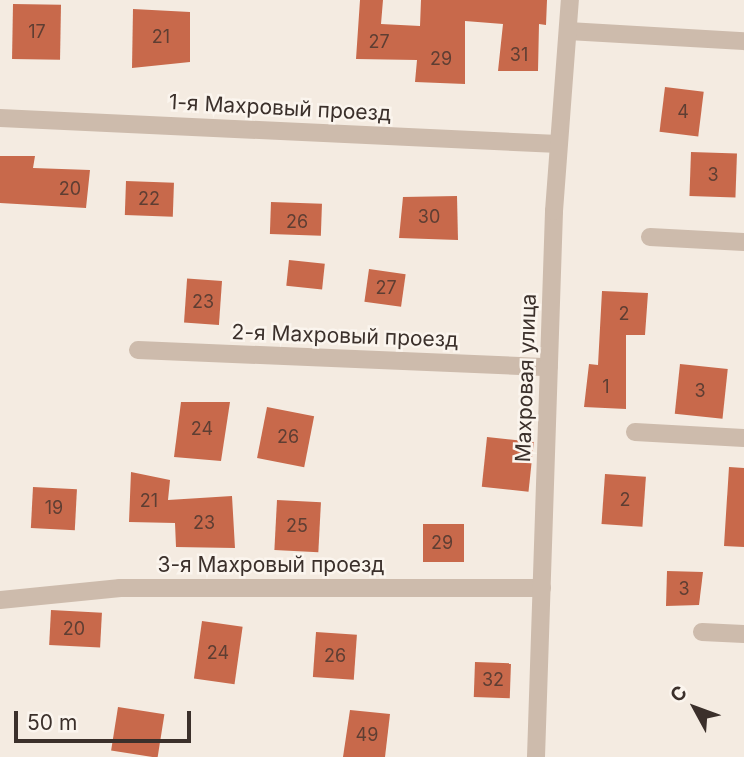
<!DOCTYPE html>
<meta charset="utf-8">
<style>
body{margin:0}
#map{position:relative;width:744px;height:757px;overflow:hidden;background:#f4ebe1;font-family:Inter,sans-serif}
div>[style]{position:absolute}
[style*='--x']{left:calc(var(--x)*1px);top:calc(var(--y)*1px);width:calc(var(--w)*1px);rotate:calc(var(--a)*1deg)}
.building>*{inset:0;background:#c8694b;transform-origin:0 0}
.street>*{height:18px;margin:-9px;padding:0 9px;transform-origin:9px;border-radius:9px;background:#cdbbac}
span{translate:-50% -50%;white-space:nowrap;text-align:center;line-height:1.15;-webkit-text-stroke:5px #fbf5ee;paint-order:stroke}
.number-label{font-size:18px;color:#5e3e33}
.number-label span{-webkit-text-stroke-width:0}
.street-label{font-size:21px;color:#3b302b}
.north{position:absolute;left:660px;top:673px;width:70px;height:70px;-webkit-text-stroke:5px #fbf5ee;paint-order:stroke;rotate:311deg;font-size:19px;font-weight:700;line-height:28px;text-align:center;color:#3b302b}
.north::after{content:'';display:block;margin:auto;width:24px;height:32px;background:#3b302b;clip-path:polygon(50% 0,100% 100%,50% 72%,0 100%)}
.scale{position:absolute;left:14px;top:711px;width:177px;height:32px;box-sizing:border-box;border:4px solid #3b302b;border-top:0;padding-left:9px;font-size:21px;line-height:24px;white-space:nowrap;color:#3b302b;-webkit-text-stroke:5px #fbf5ee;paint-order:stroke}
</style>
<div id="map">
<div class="building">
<div style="clip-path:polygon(360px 0,383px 0,381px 24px,420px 26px,421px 0,547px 0,546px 25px,539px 24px,538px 71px,498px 71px,503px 24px,465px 21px,465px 84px,415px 82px,417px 60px,356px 59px)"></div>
<div style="left:13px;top:4px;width:48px;height:55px;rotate:1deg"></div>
<div style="clip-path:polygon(133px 9px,190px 12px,190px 62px,132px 68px)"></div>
<div style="left:665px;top:87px;width:39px;height:45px;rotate:7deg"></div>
<div style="left:691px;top:152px;width:46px;height:44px;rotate:2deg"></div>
<div style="clip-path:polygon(0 156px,35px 156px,33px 168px,90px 170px,86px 208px,0 203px)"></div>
<div style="left:126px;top:181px;width:48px;height:34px;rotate:2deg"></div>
<div style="clip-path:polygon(457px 196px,458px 240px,399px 238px,403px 197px)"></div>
<div style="left:271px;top:202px;width:51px;height:32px;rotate:2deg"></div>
<div style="left:289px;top:260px;width:36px;height:26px;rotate:6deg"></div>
<div style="left:369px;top:269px;width:37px;height:33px;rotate:8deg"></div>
<div style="left:222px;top:281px;width:44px;height:35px;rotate:94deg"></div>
<div style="clip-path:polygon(602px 291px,648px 293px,645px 335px,626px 335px,626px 409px,584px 407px,589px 364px,598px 365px)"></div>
<div style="left:680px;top:364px;width:48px;height:50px;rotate:6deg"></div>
<div style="clip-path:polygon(181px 402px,230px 402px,221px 461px,174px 457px)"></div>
<div style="left:267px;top:407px;width:48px;height:52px;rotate:11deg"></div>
<div style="left:487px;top:437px;width:47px;height:50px;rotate:6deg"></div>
<div style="clip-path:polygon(729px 467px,744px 468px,744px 547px,724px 546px)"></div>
<div style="clip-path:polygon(131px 472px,170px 480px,168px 500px,232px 496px,235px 548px,176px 547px,175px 523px,129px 522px)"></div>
<div style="left:605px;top:474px;width:41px;height:50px;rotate:4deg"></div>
<div style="left:33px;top:487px;width:44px;height:41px;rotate:3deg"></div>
<div style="left:277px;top:500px;width:44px;height:50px;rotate:3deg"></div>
<div style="left:423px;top:524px;width:41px;height:38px"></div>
<div style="clip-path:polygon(667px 571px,703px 572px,699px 605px,666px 606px)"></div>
<div style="left:51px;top:610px;width:51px;height:35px;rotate:3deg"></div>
<div style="left:202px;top:621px;width:41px;height:58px;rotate:8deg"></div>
<div style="left:316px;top:632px;width:41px;height:45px;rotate:4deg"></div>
<div style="left:475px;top:662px;width:36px;height:35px;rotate:2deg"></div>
<div style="left:118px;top:707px;width:47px;height:44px;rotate:9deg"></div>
<div style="clip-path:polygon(350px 710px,390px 714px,385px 757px,343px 757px)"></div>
</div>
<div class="street">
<div style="--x:568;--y:31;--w:176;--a:3.3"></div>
<div style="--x:0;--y:118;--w:559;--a:2.67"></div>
<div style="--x:650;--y:237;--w:94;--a:3"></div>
<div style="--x:138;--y:350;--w:411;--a:2.4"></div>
<div style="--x:635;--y:432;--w:109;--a:3.2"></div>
<div style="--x:0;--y:600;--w:121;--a:-5.7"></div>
<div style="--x:120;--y:588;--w:422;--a:0"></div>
<div style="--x:702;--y:632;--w:42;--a:2.7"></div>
<div style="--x:536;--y:757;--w:546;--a:-88.11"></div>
<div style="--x:554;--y:211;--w:212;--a:-85.7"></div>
</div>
<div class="number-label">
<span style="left:37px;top:32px">17</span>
<span style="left:161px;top:37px">21</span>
<span style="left:379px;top:42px">27</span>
<span style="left:519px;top:55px">31</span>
<span style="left:441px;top:59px">29</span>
<span style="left:683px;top:112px">4</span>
<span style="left:713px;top:175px">3</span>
<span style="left:70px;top:189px">20</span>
<span style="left:149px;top:199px">22</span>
<span style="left:429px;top:217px">30</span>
<span style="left:297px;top:222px">26</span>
<span style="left:386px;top:288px">27</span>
<span style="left:203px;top:302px">23</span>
<span style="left:624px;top:314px">2</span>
<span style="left:606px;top:387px">1</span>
<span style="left:700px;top:391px">3</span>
<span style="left:202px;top:429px">24</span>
<span style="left:288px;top:437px">26</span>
<span style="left:625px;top:500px">2</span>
<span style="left:149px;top:501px">21</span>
<span style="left:54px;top:508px">19</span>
<span style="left:204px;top:523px">23</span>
<span style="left:297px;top:526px">25</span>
<span style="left:442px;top:543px">29</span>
<span style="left:684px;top:589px">3</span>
<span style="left:74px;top:629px">20</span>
<span style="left:218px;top:653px">24</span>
<span style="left:335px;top:656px">26</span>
<span style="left:493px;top:680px">32</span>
<span style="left:367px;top:735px">49</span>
</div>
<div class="street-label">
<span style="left:280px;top:108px;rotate:3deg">1-я Махровый проезд</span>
<span style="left:345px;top:336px;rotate:2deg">2-я Махровый проезд</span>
<span style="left:526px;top:378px;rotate:-88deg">Махровая улица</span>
<span style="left:271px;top:565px">3-я Махровый проезд</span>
</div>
<div class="north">С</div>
<div class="scale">50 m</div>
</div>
